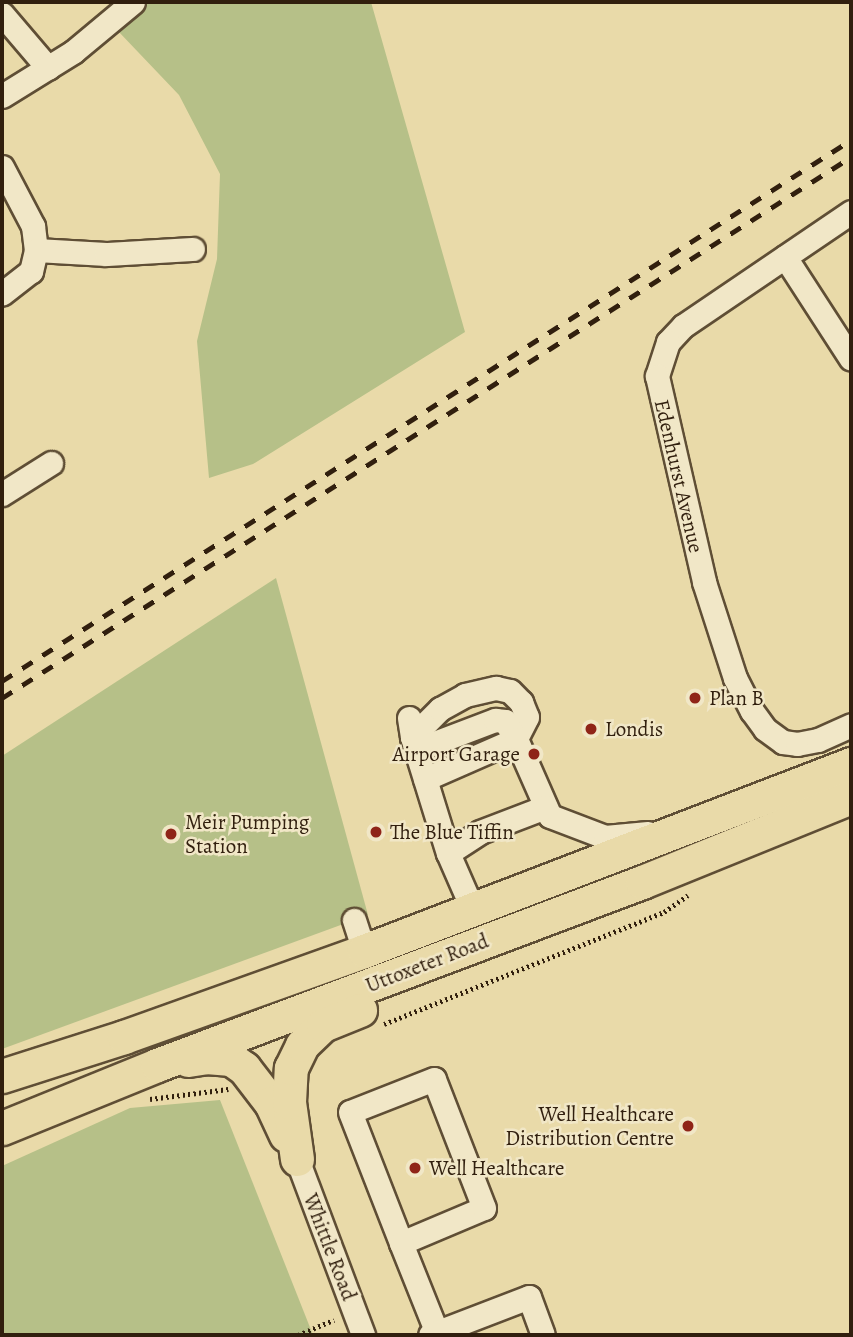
<!DOCTYPE html>
<style>
body{margin:0}
#map{position:relative;width:853px;height:1337px;overflow:hidden;background:#e9daa9;font-family:Alegreya,serif}
div>[style]{position:absolute}
[style*='--x']{left:calc(var(--x)*1px);top:calc(var(--y)*1px);width:calc(var(--w)*1px);rotate:calc(var(--a)*1deg)}
.green>*{inset:0;background:#b6c088}
.path>*{height:4.5px;margin-top:-2.25px;transform-origin:0;background:repeating-linear-gradient(90deg,#311f0e 0 2px,transparent 0 5.5px)}
.roads{filter:drop-shadow(2px 0 #5f4e35) drop-shadow(-2px 0 #5f4e35) drop-shadow(0 2px #5f4e35) drop-shadow(0 -2px #5f4e35)}
.minor>*{height:23px;margin:-11.5px;padding:0 11.5px;transform-origin:11.5px;border-radius:11.5px;background:#f1e7c7}
.highway>*{height:33px;margin:-16.5px;padding:0 16.5px;transform-origin:16.5px;border-radius:16.5px;background:#e9daa9}
.rail>*{height:5px;margin-top:-2.5px;transform-origin:0;background:repeating-linear-gradient(90deg,#311f0e 0 12px,transparent 0 24px)}
.dots>*{width:19px;height:19px;translate:-50% -50%;box-sizing:border-box;border:4px solid #f1e7c7;border-radius:50%}
span{translate:-50% -50%;white-space:nowrap;text-align:center;line-height:1.15;-webkit-text-stroke:5px #f1e7c7;paint-order:stroke}
.street-label{font-size:21px;color:#311f0e}
.poi-label{font-size:21px;color:#311f0e}
.left{translate:0 -50%;text-align:left}
.right{translate:-100% -50%;text-align:right}
.frame{position:absolute;inset:0;border:4px solid #311f0e;pointer-events:none}
</style>
<div id="map">
<div class="green">
<div style="clip-path:polygon(149px 2px,371px 2px,465px 332px,253px 464px,209px 478px,197px 341px,217px 259px,220px 174px,179px 95px,118px 31px)"></div>
<div style="clip-path:polygon(276px 578px,368px 915px,2px 1049px,2px 756px)"></div>
<div style="clip-path:polygon(220px 1100px,313px 1335px,2px 1335px,2px 1166px,130px 1108px)"></div>
</div>
<div class="path">
<div style="--x:384;--y:1024;--w:302;--a:-21.8"></div>
<div style="--x:664;--y:912;--w:29;--a:-35"></div>
<div style="--x:150;--y:1099;--w:79;--a:-7.3"></div>
<div style="--x:298;--y:1335;--w:39;--a:-23"></div>
</div>
<div class="roads">
<div class="minor">
<div style="--x:2;--y:14;--w:71;--a:49.6"></div>
<div style="--x:2;--y:96;--w:84;--a:-31.8"></div>
<div style="--x:73;--y:52;--w:78;--a:-39.8"></div>
<div style="--x:2;--y:167;--w:67;--a:62.3"></div>
<div style="--x:33;--y:226;--w:24;--a:83"></div>
<div style="--x:36;--y:250;--w:22;--a:103"></div>
<div style="--x:31;--y:271;--w:37;--a:142"></div>
<div style="--x:851;--y:212;--w:203;--a:145.8"></div>
<div style="--x:683;--y:326;--w:22;--a:133"></div>
<div style="--x:668;--y:342;--w:36;--a:108"></div>
<div style="--x:657;--y:376;--w:211;--a:77.1"></div>
<div style="--x:704;--y:582;--w:101;--a:72.1"></div>
<div style="--x:735;--y:678;--w:37;--a:63"></div>
<div style="--x:752;--y:711;--w:22;--a:54"></div>
<div style="--x:765;--y:729;--w:22;--a:36"></div>
<div style="--x:783;--y:742;--w:14;--a:8"></div>
<div style="--x:797;--y:744;--w:21;--a:-11"></div>
<div style="--x:818;--y:740;--w:36;--a:-24"></div>
<div style="--x:36;--y:250;--w:70;--a:3.3"></div>
<div style="--x:106;--y:254;--w:87;--a:-3.3"></div>
<div style="--x:785;--y:257;--w:121;--a:57.1"></div>
<div style="--x:2;--y:494;--w:58;--a:-32.3"></div>
<div style="--x:409;--y:718;--w:19;--a:81"></div>
<div style="--x:412;--y:737;--w:121;--a:72.8"></div>
<div style="--x:448;--y:853;--w:60;--a:66.4"></div>
<div style="--x:412;--y:737;--w:40;--a:-45"></div>
<div style="--x:440;--y:709;--w:29;--a:-29"></div>
<div style="--x:465;--y:695;--w:32;--a:-13"></div>
<div style="--x:496;--y:688;--w:14;--a:12"></div>
<div style="--x:510;--y:691;--w:16;--a:45"></div>
<div style="--x:521;--y:702;--w:16;--a:68"></div>
<div style="--x:527;--y:717;--w:25;--a:117"></div>
<div style="--x:416;--y:750;--w:85;--a:-20.8"></div>
<div style="--x:495;--y:720;--w:10;--a:6"></div>
<div style="--x:505;--y:721;--w:21;--a:59"></div>
<div style="--x:425;--y:779;--w:99;--a:-23.7"></div>
<div style="--x:516;--y:739;--w:84;--a:66.2"></div>
<div style="--x:550;--y:816;--w:59;--a:20.9"></div>
<div style="--x:605;--y:837;--w:43;--a:-5.3"></div>
<div style="--x:448;--y:853;--w:38;--a:-33"></div>
<div style="--x:480;--y:832;--w:70;--a:-21"></div>
<div style="--x:354;--y:920;--w:33;--a:72"></div>
<div style="--x:297;--y:1159;--w:188;--a:69.4"></div>
<div style="--x:401;--y:1243;--w:90;--a:-22.9"></div>
<div style="--x:484;--y:1208;--w:138;--a:-111.2"></div>
<div style="--x:434;--y:1079;--w:90;--a:158.6"></div>
<div style="--x:350;--y:1112;--w:141;--a:68.7"></div>
<div style="--x:401;--y:1243;--w:97;--a:68.2"></div>
<div style="--x:430;--y:1335;--w:106;--a:-21"></div>
<div style="--x:529;--y:1297;--w:40;--a:69.8"></div>
</div>
<div class="highway">
<div style="--x:188;--y:1060;--w:18;--a:-9"></div>
<div style="--x:206;--y:1057;--w:25;--a:5"></div>
<div style="--x:231;--y:1059;--w:16;--a:35"></div>
<div style="--x:244;--y:1068;--w:44;--a:52.4"></div>
<div style="--x:271;--y:1103;--w:35;--a:65"></div>
<div style="--x:2;--y:1076;--w:128;--a:-17.7"></div>
<div style="--x:124;--y:1037;--w:255;--a:-19.7"></div>
<div style="--x:364;--y:951;--w:522;--a:-21.01"></div>
<div style="--x:2;--y:1128;--w:167;--a:-22.1"></div>
<div style="--x:157;--y:1065;--w:518;--a:-20.67"></div>
<div style="--x:642;--y:882;--w:226;--a:-22.1"></div>
<div style="--x:297;--y:1159;--w:58;--a:-98"></div>
<div style="--x:289;--y:1102;--w:34;--a:-87"></div>
<div style="--x:291;--y:1068;--w:25;--a:-64"></div>
<div style="--x:302;--y:1045;--w:29;--a:-44"></div>
<div style="--x:323;--y:1025;--w:40;--a:-22"></div>
</div>
</div>
<div class="rail">
<div style="--x:2;--y:681;--w:1007;--a:-32.51"></div>
<div style="--x:2;--y:698;--w:1007;--a:-32.51"></div>
</div>
<div class="dots">
<div style="left:695px;top:698px;background:#8f2418"></div>
<div style="left:591px;top:729px;background:#8f2418"></div>
<div style="left:534px;top:754px;background:#8f2418"></div>
<div style="left:376px;top:832px;background:#8f2418"></div>
<div style="left:171px;top:834px;background:#8f2418"></div>
<div style="left:688px;top:1126px;background:#8f2418"></div>
<div style="left:415px;top:1168px;background:#8f2418"></div>
</div>
<div class="street-label">
<span style="left:679px;top:476px;rotate:77deg">Edenhurst Avenue</span>
<span style="left:427px;top:963px;rotate:-21deg">Uttoxeter Road</span>
<span style="left:330px;top:1247px;rotate:69deg">Whittle Road</span>
</div>
<div class="poi-label">
<span class="left" style="left:709px;top:698px">Plan B</span>
<span class="left" style="left:605px;top:729px">Londis</span>
<span class="right" style="left:520px;top:754px">Airport Garage</span>
<span class="left" style="left:185px;top:834px">Meir Pumping<br>Station</span>
<span class="left" style="left:390px;top:832px">The Blue Tiffin</span>
<span class="right" style="left:674px;top:1126px">Well Healthcare<br>Distribution Centre</span>
<span class="left" style="left:429px;top:1168px">Well Healthcare</span>
</div>
<div class="frame"></div>
</div>
